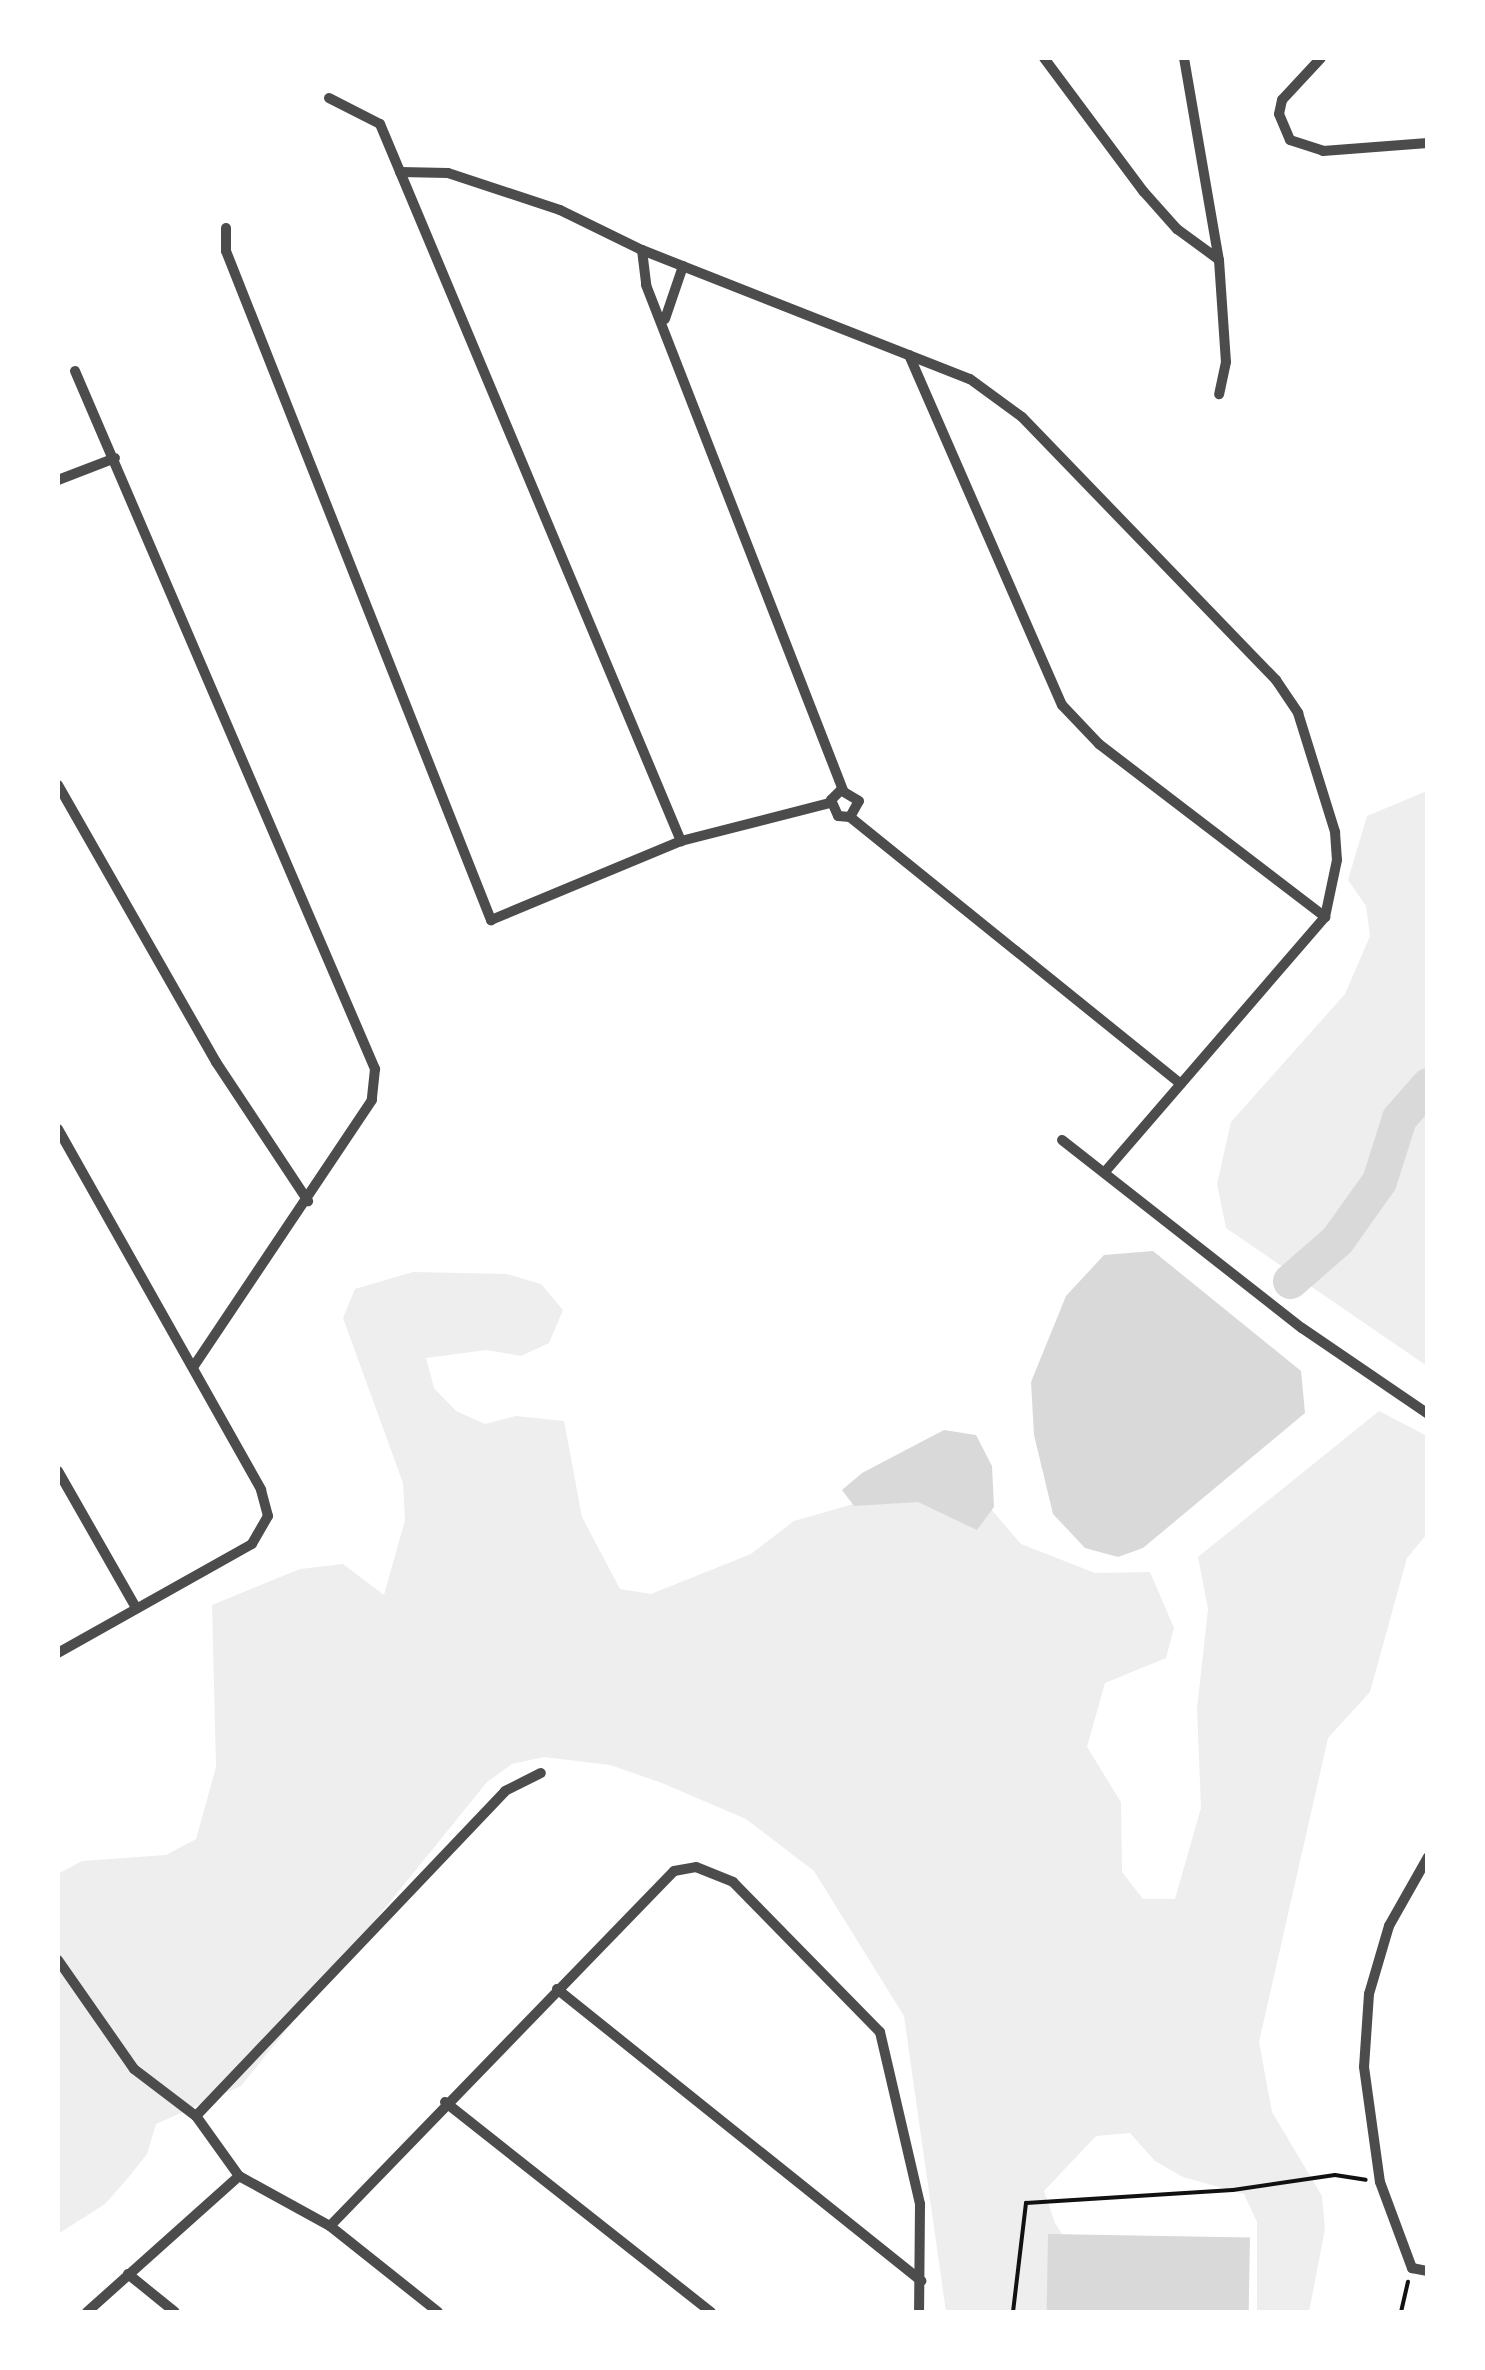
<!DOCTYPE html>
<style>
body{margin:0}
#map{position:relative;width:1485px;height:2370px;overflow:hidden;background:#fff;font-family:"Exo 2",sans-serif}
div>[style]{position:absolute}
[style*='--x']{left:calc(var(--x)*1px);top:calc(var(--y)*1px);width:calc(var(--w)*1px);rotate:calc(var(--a)*1deg)}
.green>*{inset:0;background:#eee}
.water>*{inset:0;background:#d9d9d9;transform-origin:0 0}
.river>*{height:35px;margin:-17.5px;padding:0 17.5px;transform-origin:17.5px;border-radius:17.5px;background:#d9d9d9}
.path>*{height:4px;margin:-2px;padding:0 2px;transform-origin:2px;border-radius:2px;background:#111}
.minor>*{height:10px;margin:-5px;padding:0 5px;transform-origin:5px;border-radius:5px;background:#4c4c4c}
span{translate:-50% -50%;white-space:nowrap;text-align:center;line-height:1.15;-webkit-text-stroke:10px #fff;paint-order:stroke}
.frame{position:absolute;inset:0;border:60px solid #fff;pointer-events:none}
</style>
<div id="map">
<div class="green">
<div style="clip-path:polygon(1427px 791px,1428px 1366px,1427px 1366px,1226px 1228px,1217px 1184px,1231px 1122px,1345px 994px,1370px 936px,1366px 906px,1348px 880px,1367px 816px)"></div>
<div style="clip-path:polygon(413px 1272px,507px 1274px,541px 1284px,563px 1310px,549px 1343px,521px 1356px,486px 1350px,426px 1358px,434px 1388px,456px 1411px,485px 1424px,516px 1416px,564px 1421px,582px 1517px,620px 1589px,651px 1594px,751px 1554px,794px 1521px,910px 1488px,978px 1494px,1021px 1544px,1095px 1573px,1150px 1572px,1174px 1628px,1166px 1658px,1105px 1683px,1087px 1747px,1121px 1802px,1122px 1872px,1143px 1899px,1175px 1899px,1201px 1808px,1197px 1708px,1208px 1609px,1198px 1557px,1379px 1411px,1427px 1436px,1427px 1534px,1407px 1558px,1370px 1692px,1328px 1738px,1259px 2042px,1272px 2112px,1322px 2196px,1325px 2229px,1309px 2312px,1257px 2312px,1257px 2222px,1244px 2194px,1183px 2177px,1155px 2161px,1130px 2133px,1096px 2136px,1044px 2191px,1055px 2223px,1112px 2312px,946px 2312px,904px 2016px,814px 1871px,746px 1819px,662px 1783px,610px 1765px,544px 1757px,512px 1764px,487px 1782px,241px 2086px,156px 2124px,147px 2154px,128px 2178px,105px 2204px,58px 2234px,58px 1874px,82px 1861px,166px 1855px,196px 1839px,216px 1767px,212px 1605px,300px 1569px,343px 1564px,384px 1595px,405px 1520px,403px 1483px,343px 1318px,355px 1289px)"></div>
</div>
<div class="water">
<div style="clip-path:polygon(1153px 1251px,1301px 1371px,1305px 1413px,1143px 1548px,1118px 1557px,1085px 1548px,1053px 1514px,1034px 1435px,1031px 1382px,1066px 1296px,1104px 1255px)"></div>
<div style="clip-path:polygon(944px 1430px,976px 1435px,992px 1466px,994px 1507px,977px 1530px,918px 1502px,854px 1506px,842px 1490px,862px 1473px)"></div>
<div style="left:1048px;top:2234px;width:202px;height:78px;rotate:1deg"></div>
</div>
<div class="river">
<div style="--x:1290;--y:1281;--w:62;--a:-41.1"></div>
<div style="--x:1337;--y:1240;--w:72;--a:-54.6"></div>
<div style="--x:1379;--y:1181;--w:66;--a:-72.4"></div>
<div style="--x:1399;--y:1118;--w:44;--a:-48.7"></div>
</div>
<div class="path">
<div style="--x:1013;--y:2312;--w:110;--a:-83.2"></div>
<div style="--x:1026;--y:2203;--w:207;--a:-3.6"></div>
<div style="--x:1233;--y:2190;--w:103;--a:-8.4"></div>
<div style="--x:1335;--y:2175;--w:31;--a:9"></div>
<div style="--x:1401;--y:2312;--w:31;--a:-77"></div>
</div>
<div class="minor">
<div style="--x:1044;--y:58;--w:167;--a:53.3"></div>
<div style="--x:1144;--y:192;--w:50;--a:48.3"></div>
<div style="--x:1177;--y:229;--w:51;--a:36.2"></div>
<div style="--x:1184;--y:58;--w:205;--a:80.2"></div>
<div style="--x:1219;--y:260;--w:102;--a:86.1"></div>
<div style="--x:1226;--y:362;--w:33;--a:102"></div>
<div style="--x:1321;--y:58;--w:57;--a:132.9"></div>
<div style="--x:1282;--y:100;--w:14;--a:102"></div>
<div style="--x:1279;--y:114;--w:28;--a:67"></div>
<div style="--x:1290;--y:140;--w:35;--a:18"></div>
<div style="--x:1323;--y:151;--w:105;--a:-4.4"></div>
<div style="--x:329;--y:98;--w:57;--a:27"></div>
<div style="--x:380;--y:124;--w:778;--a:67.23"></div>
<div style="--x:400;--y:172;--w:48;--a:1.2"></div>
<div style="--x:448;--y:173;--w:118;--a:18.3"></div>
<div style="--x:560;--y:210;--w:91;--a:26"></div>
<div style="--x:642;--y:250;--w:352;--a:21.5"></div>
<div style="--x:970;--y:379;--w:64;--a:36.2"></div>
<div style="--x:1022;--y:417;--w:366;--a:46"></div>
<div style="--x:1276;--y:680;--w:40;--a:56"></div>
<div style="--x:1298;--y:713;--w:125;--a:72.7"></div>
<div style="--x:1335;--y:832;--w:28;--a:86"></div>
<div style="--x:1337;--y:860;--w:58;--a:101.9"></div>
<div style="--x:1325;--y:917;--w:337;--a:130.8"></div>
<div style="--x:226;--y:228;--w:23;--a:90"></div>
<div style="--x:226;--y:251;--w:720;--a:68.39"></div>
<div style="--x:491;--y:920;--w:206;--a:-22.6"></div>
<div style="--x:681;--y:841;--w:154;--a:-14.3"></div>
<div style="--x:642;--y:250;--w:35;--a:83"></div>
<div style="--x:646;--y:285;--w:542;--a:68.69"></div>
<div style="--x:665;--y:319;--w:56;--a:-71.2"></div>
<div style="--x:909;--y:355;--w:382;--a:66.4"></div>
<div style="--x:1062;--y:705;--w:54;--a:46.5"></div>
<div style="--x:1099;--y:744;--w:285;--a:37.4"></div>
<div style="--x:75;--y:371;--w:760;--a:66.74"></div>
<div style="--x:375;--y:1069;--w:31;--a:96"></div>
<div style="--x:372;--y:1100;--w:321;--a:123.8"></div>
<div style="--x:58;--y:480;--w:61;--a:-21.1"></div>
<div style="--x:58;--y:785;--w:319;--a:60.3"></div>
<div style="--x:216;--y:1062;--w:167;--a:56.5"></div>
<div style="--x:850;--y:817;--w:18;--a:-61"></div>
<div style="--x:859;--y:801;--w:21;--a:-149"></div>
<div style="--x:841;--y:790;--w:14;--a:135"></div>
<div style="--x:831;--y:800;--w:17;--a:66"></div>
<div style="--x:838;--y:816;--w:12;--a:5"></div>
<div style="--x:850;--y:817;--w:425;--a:38.9"></div>
<div style="--x:58;--y:1129;--w:414;--a:60.6"></div>
<div style="--x:261;--y:1490;--w:27;--a:75"></div>
<div style="--x:268;--y:1516;--w:32;--a:120"></div>
<div style="--x:252;--y:1544;--w:223;--a:150.7"></div>
<div style="--x:1062;--y:1140;--w:305;--a:38.1"></div>
<div style="--x:1302;--y:1328;--w:153;--a:34.3"></div>
<div style="--x:58;--y:1471;--w:158;--a:60.3"></div>
<div style="--x:1428;--y:1857;--w:79;--a:119.5"></div>
<div style="--x:1389;--y:1926;--w:71;--a:106.4"></div>
<div style="--x:1369;--y:1994;--w:73;--a:93.9"></div>
<div style="--x:1364;--y:2067;--w:116;--a:82.1"></div>
<div style="--x:1380;--y:2182;--w:92;--a:69.6"></div>
<div style="--x:1412;--y:2268;--w:16;--a:11"></div>
<div style="--x:58;--y:1960;--w:133;--a:55.1"></div>
<div style="--x:134;--y:2069;--w:78;--a:37.2"></div>
<div style="--x:196;--y:2116;--w:74;--a:54.4"></div>
<div style="--x:239;--y:2176;--w:104;--a:28.8"></div>
<div style="--x:330;--y:2226;--w:138;--a:38.5"></div>
<div style="--x:557;--y:1989;--w:467;--a:38.7"></div>
<div style="--x:445;--y:2102;--w:339;--a:38.3"></div>
<div style="--x:196;--y:2116;--w:448;--a:-46.4"></div>
<div style="--x:505;--y:1791;--w:40;--a:-26.6"></div>
<div style="--x:330;--y:2226;--w:494;--a:-45.9"></div>
<div style="--x:674;--y:1871;--w:22;--a:-10"></div>
<div style="--x:696;--y:1867;--w:40;--a:22"></div>
<div style="--x:733;--y:1882;--w:210;--a:45.6"></div>
<div style="--x:880;--y:2032;--w:177;--a:76.9"></div>
<div style="--x:920;--y:2204;--w:108;--a:90.5"></div>
<div style="--x:128;--y:2274;--w:60;--a:39"></div>
<div style="--x:87;--y:2312;--w:204;--a:-41.8"></div>
</div>
<div class="frame"></div>
</div>
